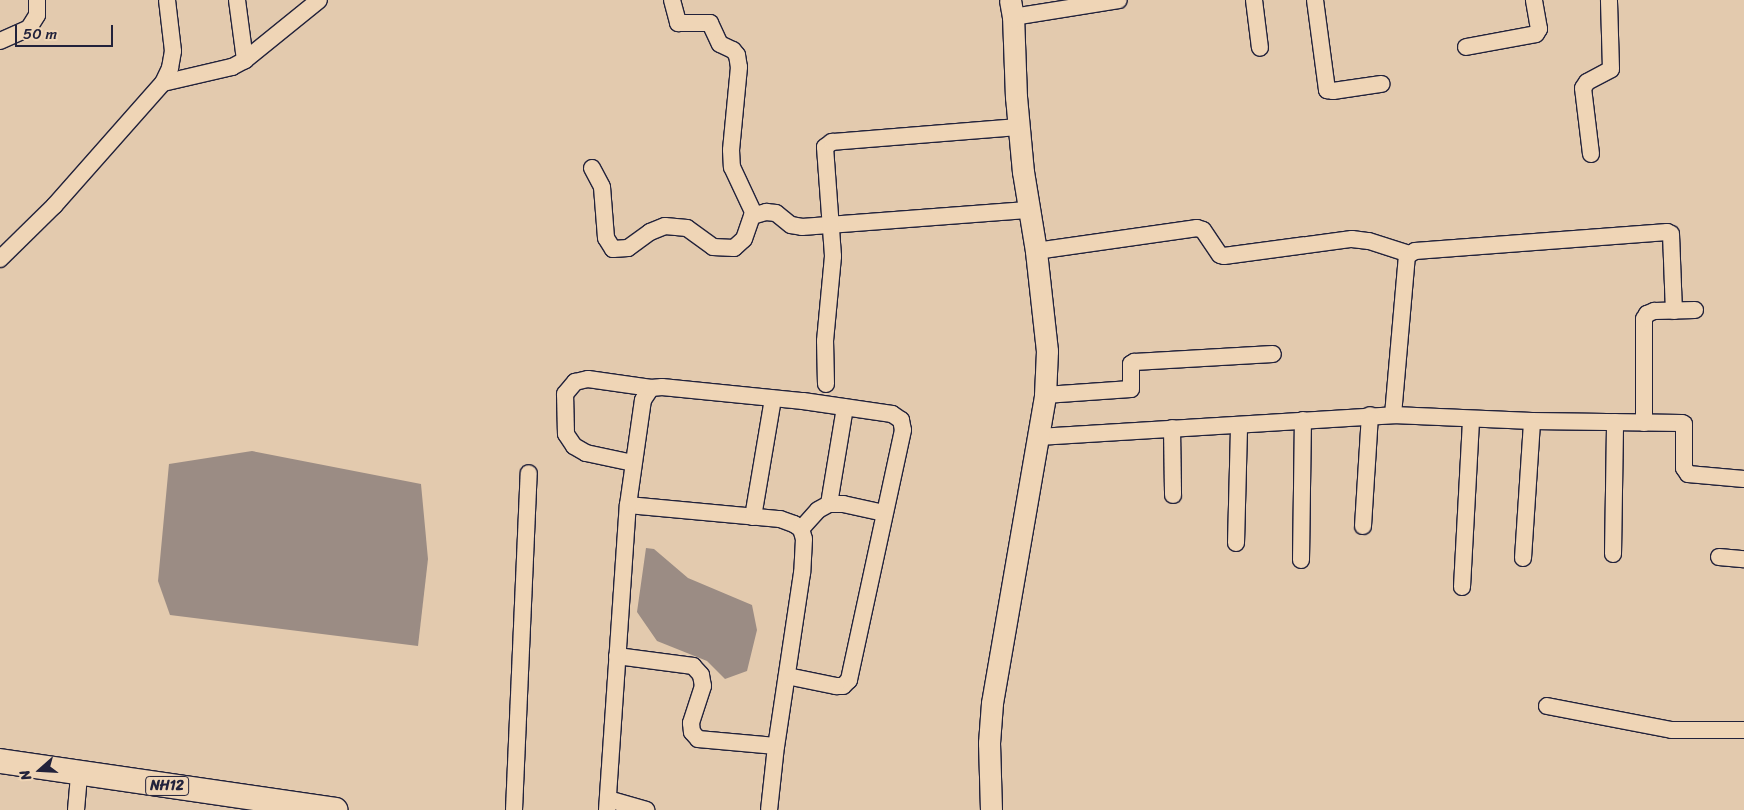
<!DOCTYPE html>
<style>
body{margin:0}
#map{position:relative;width:1744px;height:810px;overflow:hidden;background:#e3caae;font-family:Sriracha,sans-serif}
div>[style]{position:absolute}
[style*='--x']{left:calc(var(--x)*1px);top:calc(var(--y)*1px);width:calc(var(--w)*1px);rotate:calc(var(--a)*1deg)}
.water>*{inset:0;background:#9b8c84}
.roads{filter:drop-shadow(1px 0 #22223b) drop-shadow(-1px 0 #22223b) drop-shadow(0 1px #22223b) drop-shadow(0 -1px #22223b)}
.minor>*{height:16px;margin:-8px;padding:0 8px;transform-origin:8px;border-radius:8px;background:#efd5b6}
.major>*{height:21px;margin:-10.5px;padding:0 10.5px;transform-origin:10.5px;border-radius:10.5px;background:#efd5b6}
.highway>*{height:24px;margin:-12px;padding:0 12px;transform-origin:12px;border-radius:12px;background:#efd5b6}
span{translate:-50% -50%;white-space:nowrap;text-align:center;line-height:1.15;-webkit-text-stroke:4.5px #efd5b6;paint-order:stroke}
.shield-label span{padding:1px 4px;background:#efd5b6;border:1px solid;border-radius:4px;-webkit-text-stroke-width:0}
.shield-label{font-size:14px;color:#22223b;font-weight:700}
.north{position:absolute;left:15px;top:745px;width:50px;height:50px;-webkit-text-stroke:4px #efd5b6;paint-order:stroke;rotate:251deg;font-size:14px;font-weight:700;line-height:20px;text-align:center;color:#22223b}
.north::after{content:'';display:block;margin:auto;width:18px;height:22px;background:#22223b;clip-path:polygon(50% 0,100% 100%,50% 72%,0 100%)}
.scale{position:absolute;left:15px;top:25px;width:98px;height:22px;box-sizing:border-box;border:2px solid #22223b;border-top:0;padding-left:6px;font-size:15px;line-height:18px;white-space:nowrap;color:#22223b;-webkit-text-stroke:4px #efd5b6;paint-order:stroke}
</style>
<div id="map">
<div class="water">
<div style="clip-path:polygon(252px 451px,421px 484px,428px 559px,418px 646px,170px 615px,158px 581px,169px 464px)"></div>
<div style="clip-path:polygon(646px 548px,654px 549px,688px 578px,752px 605px,757px 630px,747px 671px,725px 679px,707px 661px,657px 641px,637px 612px)"></div>
</div>
<div class="roads">
<div class="minor">
<div style="--x:237;--y:0;--w:61;--a:82.4"></div>
<div style="--x:672;--y:0;--w:24;--a:75"></div>
<div style="--x:678;--y:23;--w:32;--a:0"></div>
<div style="--x:710;--y:23;--w:23;--a:65"></div>
<div style="--x:720;--y:44;--w:14;--a:25"></div>
<div style="--x:733;--y:50;--w:6;--a:51"></div>
<div style="--x:737;--y:55;--w:12;--a:81"></div>
<div style="--x:739;--y:67;--w:83;--a:95.5"></div>
<div style="--x:731;--y:150;--w:17;--a:87"></div>
<div style="--x:732;--y:167;--w:52;--a:64.9"></div>
<div style="--x:1254;--y:0;--w:48;--a:82.9"></div>
<div style="--x:1315;--y:0;--w:91;--a:82.4"></div>
<div style="--x:1327;--y:90;--w:6;--a:9"></div>
<div style="--x:1333;--y:91;--w:49;--a:-8.3"></div>
<div style="--x:1013;--y:17;--w:107;--a:-9.1"></div>
<div style="--x:0;--y:41;--w:32;--a:-24"></div>
<div style="--x:29;--y:28;--w:15;--a:-58"></div>
<div style="--x:37;--y:15;--w:15;--a:-90"></div>
<div style="--x:1466;--y:47;--w:71;--a:-10.5"></div>
<div style="--x:1536;--y:34;--w:6;--a:-59"></div>
<div style="--x:1539;--y:29;--w:29;--a:-100"></div>
<div style="--x:163;--y:83;--w:71;--a:-13.1"></div>
<div style="--x:232;--y:67;--w:15;--a:-28"></div>
<div style="--x:245;--y:60;--w:95;--a:-39"></div>
<div style="--x:1591;--y:154;--w:66;--a:-96.9"></div>
<div style="--x:1583;--y:88;--w:7;--a:-56"></div>
<div style="--x:1587;--y:82;--w:27;--a:-28"></div>
<div style="--x:1611;--y:69;--w:69;--a:-91.7"></div>
<div style="--x:592;--y:168;--w:21;--a:62"></div>
<div style="--x:602;--y:187;--w:51;--a:85.5"></div>
<div style="--x:606;--y:238;--w:13;--a:58"></div>
<div style="--x:613;--y:249;--w:15;--a:-4"></div>
<div style="--x:628;--y:248;--w:27;--a:-36"></div>
<div style="--x:650;--y:232;--w:16;--a:-22"></div>
<div style="--x:665;--y:226;--w:22;--a:5"></div>
<div style="--x:687;--y:228;--w:32;--a:36"></div>
<div style="--x:713;--y:247;--w:21;--a:3"></div>
<div style="--x:734;--y:248;--w:13;--a:-42"></div>
<div style="--x:744;--y:239;--w:24;--a:-71"></div>
<div style="--x:752;--y:216;--w:15;--a:-16"></div>
<div style="--x:766;--y:212;--w:10;--a:6"></div>
<div style="--x:776;--y:213;--w:19;--a:39"></div>
<div style="--x:791;--y:225;--w:11;--a:10"></div>
<div style="--x:802;--y:227;--w:229;--a:-4.3"></div>
<div style="--x:1036;--y:251;--w:163;--a:-8.1"></div>
<div style="--x:1197;--y:228;--w:6;--a:18"></div>
<div style="--x:1203;--y:230;--w:30;--a:56"></div>
<div style="--x:1220;--y:255;--w:4;--a:14"></div>
<div style="--x:1224;--y:256;--w:129;--a:-7.6"></div>
<div style="--x:1352;--y:239;--w:17;--a:7"></div>
<div style="--x:1369;--y:241;--w:42;--a:18"></div>
<div style="--x:0;--y:259;--w:76;--a:-44.5"></div>
<div style="--x:54;--y:206;--w:164;--a:-48.5"></div>
<div style="--x:163;--y:83;--w:17;--a:-65"></div>
<div style="--x:170;--y:68;--w:17;--a:-80"></div>
<div style="--x:173;--y:51;--w:51;--a:-96.7"></div>
<div style="--x:826;--y:384;--w:43;--a:-91.3"></div>
<div style="--x:825;--y:341;--w:85;--a:-84.6"></div>
<div style="--x:833;--y:256;--w:109;--a:-94.2"></div>
<div style="--x:825;--y:147;--w:9;--a:-36"></div>
<div style="--x:832;--y:142;--w:188;--a:-4.6"></div>
<div style="--x:1045;--y:395;--w:86;--a:-4"></div>
<div style="--x:1131;--y:389;--w:25;--a:-90"></div>
<div style="--x:1131;--y:364;--w:4;--a:-34"></div>
<div style="--x:1134;--y:362;--w:139;--a:-3.3"></div>
<div style="--x:1393;--y:415;--w:139;--a:2.5"></div>
<div style="--x:1532;--y:421;--w:150;--a:0.8"></div>
<div style="--x:1682;--y:423;--w:2;--a:27"></div>
<div style="--x:1684;--y:424;--w:44;--a:90"></div>
<div style="--x:1684;--y:468;--w:7;--a:56"></div>
<div style="--x:1688;--y:474;--w:56;--a:5.1"></div>
<div style="--x:1644;--y:423;--w:104;--a:-90"></div>
<div style="--x:1644;--y:319;--w:6;--a:-59"></div>
<div style="--x:1647;--y:314;--w:8;--a:-23"></div>
<div style="--x:1654;--y:311;--w:41;--a:-1.4"></div>
<div style="--x:1172;--y:428;--w:67;--a:89.1"></div>
<div style="--x:1038;--y:437;--w:356;--a:-3.5"></div>
<div style="--x:1393;--y:415;--w:160;--a:-85"></div>
<div style="--x:1407;--y:256;--w:9;--a:-32"></div>
<div style="--x:1415;--y:251;--w:253;--a:-4.3"></div>
<div style="--x:1667;--y:232;--w:4;--a:27"></div>
<div style="--x:1671;--y:234;--w:77;--a:87.8"></div>
<div style="--x:633;--y:463;--w:48;--a:-168"></div>
<div style="--x:586;--y:453;--w:14;--a:-150"></div>
<div style="--x:574;--y:446;--w:14;--a:-124"></div>
<div style="--x:566;--y:434;--w:40;--a:-91.4"></div>
<div style="--x:565;--y:394;--w:16;--a:-50"></div>
<div style="--x:575;--y:382;--w:13;--a:-13"></div>
<div style="--x:588;--y:379;--w:64;--a:8.1"></div>
<div style="--x:829;--y:504;--w:98;--a:-80.6"></div>
<div style="--x:628;--y:505;--w:153;--a:5.3"></div>
<div style="--x:780;--y:519;--w:15;--a:20"></div>
<div style="--x:794;--y:524;--w:9;--a:36"></div>
<div style="--x:801;--y:529;--w:10;--a:73"></div>
<div style="--x:804;--y:539;--w:34;--a:93"></div>
<div style="--x:802;--y:573;--w:175;--a:98.5"></div>
<div style="--x:776;--y:746;--w:64;--a:96.2"></div>
<div style="--x:753;--y:517;--w:120;--a:-80.4"></div>
<div style="--x:1363;--y:526;--w:111;--a:-86.4"></div>
<div style="--x:801;--y:529;--w:25;--a:-48"></div>
<div style="--x:818;--y:510;--w:13;--a:-29"></div>
<div style="--x:829;--y:504;--w:14;--a:0"></div>
<div style="--x:843;--y:504;--w:42;--a:12.4"></div>
<div style="--x:1236;--y:543;--w:118;--a:-88.5"></div>
<div style="--x:1613;--y:554;--w:132;--a:-89.1"></div>
<div style="--x:1719;--y:557;--w:25;--a:5"></div>
<div style="--x:1523;--y:558;--w:137;--a:-86.2"></div>
<div style="--x:1301;--y:560;--w:140;--a:-89.2"></div>
<div style="--x:1462;--y:587;--w:168;--a:-86.9"></div>
<div style="--x:617;--y:656;--w:77;--a:7.5"></div>
<div style="--x:693;--y:666;--w:12;--a:48"></div>
<div style="--x:701;--y:675;--w:11;--a:80"></div>
<div style="--x:703;--y:686;--w:39;--a:108"></div>
<div style="--x:691;--y:723;--w:9;--a:84"></div>
<div style="--x:692;--y:732;--w:9;--a:49"></div>
<div style="--x:698;--y:739;--w:78;--a:5.1"></div>
<div style="--x:1547;--y:706;--w:127;--a:10.9"></div>
<div style="--x:1672;--y:730;--w:72;--a:0"></div>
<div style="--x:608;--y:799;--w:40;--a:16"></div>
<div style="--x:76;--y:810;--w:37;--a:-85"></div>
<div style="--x:514;--y:810;--w:337;--a:-87.5"></div>
<div style="--x:607;--y:810;--w:306;--a:-86.1"></div>
<div style="--x:628;--y:505;--w:106;--a:-81.9"></div>
<div style="--x:643;--y:400;--w:14;--a:-56"></div>
<div style="--x:651;--y:388;--w:11;--a:-5"></div>
<div style="--x:662;--y:387;--w:142;--a:5.7"></div>
<div style="--x:803;--y:401;--w:90;--a:8.3"></div>
<div style="--x:892;--y:414;--w:11;--a:34"></div>
<div style="--x:901;--y:420;--w:10;--a:79"></div>
<div style="--x:903;--y:430;--w:256;--a:102.2"></div>
<div style="--x:849;--y:680;--w:8;--a:135"></div>
<div style="--x:843;--y:686;--w:7;--a:180"></div>
<div style="--x:836;--y:686;--w:50;--a:-168.5"></div>
</div>
<div class="major">
<div style="--x:991;--y:810;--w:67;--a:-91.7"></div>
<div style="--x:989;--y:743;--w:40;--a:-85.7"></div>
<div style="--x:992;--y:703;--w:313;--a:-80.2"></div>
<div style="--x:1045;--y:395;--w:44;--a:-87.4"></div>
<div style="--x:1047;--y:351;--w:101;--a:-96.3"></div>
<div style="--x:1036;--y:251;--w:80;--a:-99.3"></div>
<div style="--x:1023;--y:172;--w:75;--a:-95.3"></div>
<div style="--x:1016;--y:97;--w:80;--a:-92.1"></div>
<div style="--x:1013;--y:17;--w:17;--a:-100"></div>
</div>
<div class="highway">
<div style="--x:0;--y:761;--w:339;--a:8.3"></div>
</div>
</div>
<div class="shield-label">
<span style="left:167px;top:786px">NH12</span>
</div>
<div class="north">N</div>
<div class="scale">50 m</div>
</div>
